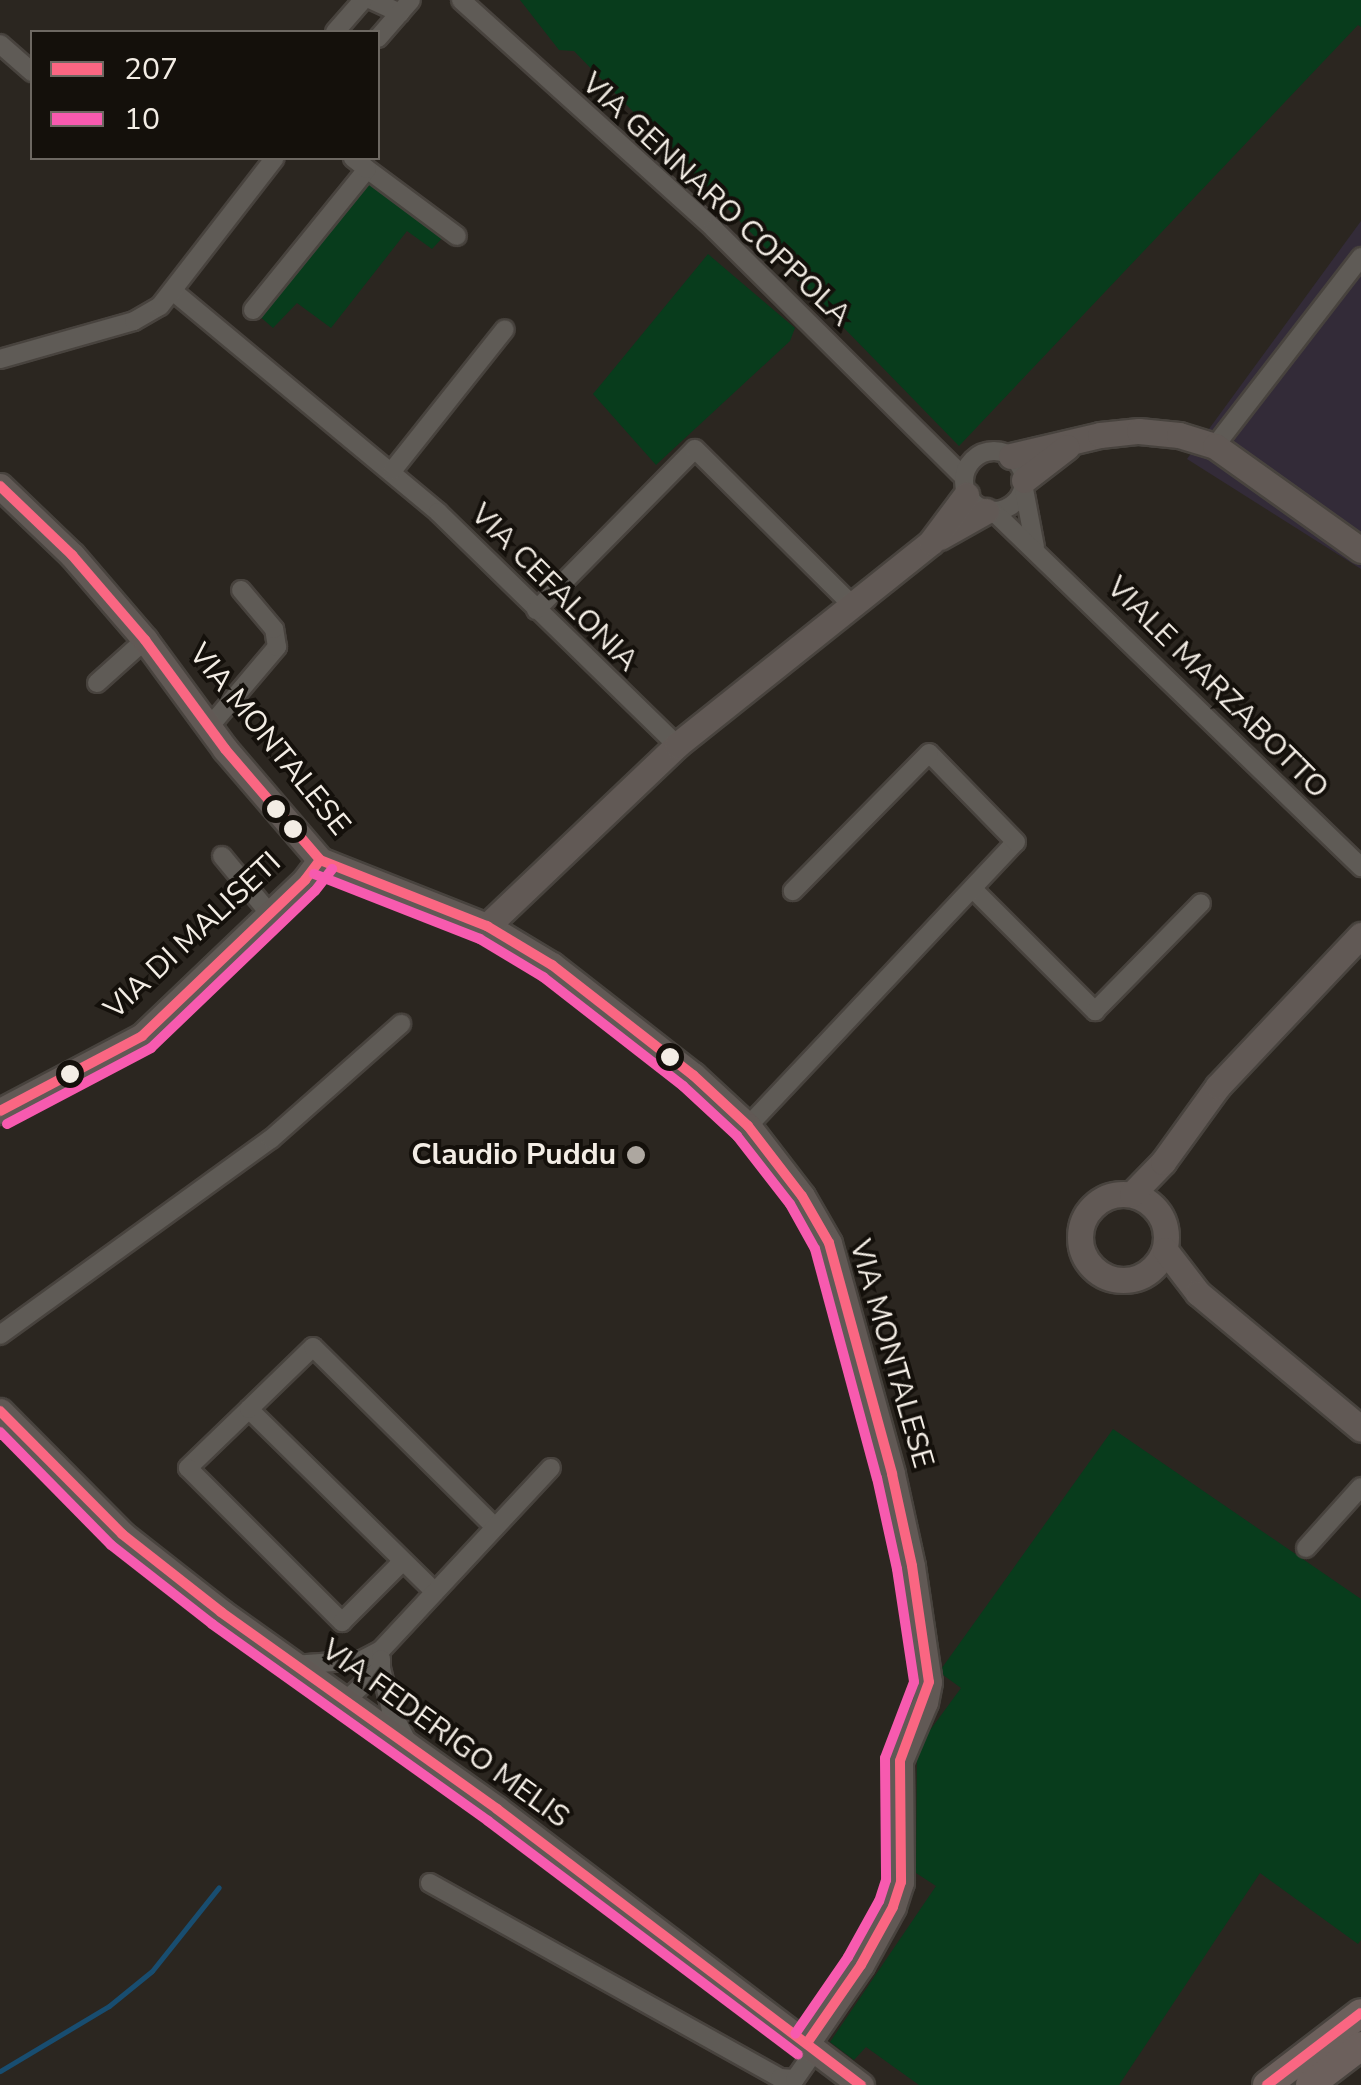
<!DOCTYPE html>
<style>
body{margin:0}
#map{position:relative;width:1361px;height:2085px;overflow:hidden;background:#2b2620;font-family:"Nunito Sans",sans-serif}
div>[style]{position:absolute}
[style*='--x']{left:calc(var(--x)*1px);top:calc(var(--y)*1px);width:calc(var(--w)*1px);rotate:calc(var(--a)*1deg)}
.industrial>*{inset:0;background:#332b38}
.green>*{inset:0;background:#083c1c}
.stream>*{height:5px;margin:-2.5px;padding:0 2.5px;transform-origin:2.5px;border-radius:2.5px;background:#184d70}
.roads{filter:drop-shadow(2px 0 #48433e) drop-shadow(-2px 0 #48433e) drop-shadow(0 2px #48433e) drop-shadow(0 -2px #48433e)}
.street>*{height:18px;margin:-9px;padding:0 9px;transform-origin:9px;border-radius:9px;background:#5f5b56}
.street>.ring{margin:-9px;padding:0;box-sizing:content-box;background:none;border:18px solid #5f5b56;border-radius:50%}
.secondary>*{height:25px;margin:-12.5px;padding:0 12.5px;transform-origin:12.5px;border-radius:12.5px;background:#615955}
.secondary>.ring{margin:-12.5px;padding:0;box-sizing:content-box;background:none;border:25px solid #615955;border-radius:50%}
.primary>*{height:28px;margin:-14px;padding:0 14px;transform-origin:14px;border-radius:14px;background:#6c605c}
.bus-1>*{height:10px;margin:-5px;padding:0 5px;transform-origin:5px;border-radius:5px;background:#fa6682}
.bus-2>*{height:10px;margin:-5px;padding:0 5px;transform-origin:5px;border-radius:5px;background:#f75aaf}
.dots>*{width:28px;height:28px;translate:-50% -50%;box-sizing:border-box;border:5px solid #14100b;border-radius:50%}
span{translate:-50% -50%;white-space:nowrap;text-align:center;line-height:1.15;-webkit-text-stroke:8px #14100b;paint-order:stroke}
.street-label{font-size:30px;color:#f3ede5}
.poi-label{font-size:30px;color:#f3ede5;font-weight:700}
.right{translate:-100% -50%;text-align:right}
.legend{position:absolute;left:30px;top:30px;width:350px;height:130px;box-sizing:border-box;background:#14100b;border:2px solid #6d6862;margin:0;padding:12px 18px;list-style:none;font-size:30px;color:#f3ede5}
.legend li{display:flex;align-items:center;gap:20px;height:50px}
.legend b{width:50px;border:2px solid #6d6862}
</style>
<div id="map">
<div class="industrial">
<div style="clip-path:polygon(1361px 221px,1361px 569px,1187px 459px)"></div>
</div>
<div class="green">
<div style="clip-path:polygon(520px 0,1361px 0,1361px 27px,1358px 25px,959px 446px,574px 51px,559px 50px)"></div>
<div style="clip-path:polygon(367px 177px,446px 234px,432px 249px,407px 231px,331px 328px,297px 303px,273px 328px,257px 314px)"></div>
<div style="clip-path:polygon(708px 254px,795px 328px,790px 341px,656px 465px,593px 394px)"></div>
<div style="clip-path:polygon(1113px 1429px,1361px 1599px,1361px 1940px,1358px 1944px,1260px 1873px,1119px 2085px,919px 2085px,866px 2047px,854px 2060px,830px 2042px,936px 1886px,916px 1873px,917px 1748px,961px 1688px,939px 1672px)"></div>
</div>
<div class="stream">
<div style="--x:0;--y:2071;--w:127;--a:-30.8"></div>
<div style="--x:109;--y:2006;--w:55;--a:-39.1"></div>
<div style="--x:152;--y:1971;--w:107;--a:-51.4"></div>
</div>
<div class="roads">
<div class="street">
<div style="--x:372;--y:0;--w:31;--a:25"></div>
<div style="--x:461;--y:0;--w:341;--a:42.1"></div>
<div style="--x:714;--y:229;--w:351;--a:44.8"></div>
<div style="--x:335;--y:32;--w:43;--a:-48.8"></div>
<div style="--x:378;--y:38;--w:50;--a:-49"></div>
<div style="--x:0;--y:44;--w:43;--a:41.2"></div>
<div style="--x:367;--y:169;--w:112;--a:36.7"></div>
<div style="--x:174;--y:292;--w:344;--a:39.8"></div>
<div style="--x:438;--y:512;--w:334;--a:44.3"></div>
<div style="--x:253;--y:310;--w:181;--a:-51"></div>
<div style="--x:367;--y:169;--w:18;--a:-142"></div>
<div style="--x:0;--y:359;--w:139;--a:-15.8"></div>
<div style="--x:134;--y:321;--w:30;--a:-30"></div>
<div style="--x:160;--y:306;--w:187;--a:-52.2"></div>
<div style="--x:1215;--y:446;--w:239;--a:-52.3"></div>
<div class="ring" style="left:964px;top:451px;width:42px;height:42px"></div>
<div style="--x:392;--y:471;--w:181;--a:-51.5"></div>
<div style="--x:1024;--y:489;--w:59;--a:79.3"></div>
<div style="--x:994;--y:512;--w:511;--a:44.05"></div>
<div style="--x:536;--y:610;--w:226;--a:-45.4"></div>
<div style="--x:695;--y:449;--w:224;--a:44.8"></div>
<div style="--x:97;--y:683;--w:64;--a:-41.9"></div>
<div style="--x:210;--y:726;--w:104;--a:-49.7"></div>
<div style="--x:277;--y:647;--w:18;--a:-99"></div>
<div style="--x:274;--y:629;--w:51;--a:-130.2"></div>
<div style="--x:222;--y:856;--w:75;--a:50.4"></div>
<div style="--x:973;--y:889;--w:173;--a:45"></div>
<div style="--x:1095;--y:1011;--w:151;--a:-45.5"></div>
<div style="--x:748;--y:1126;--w:390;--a:-46.7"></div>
<div style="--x:1016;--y:842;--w:124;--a:-134.3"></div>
<div style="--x:929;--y:753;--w:194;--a:134.6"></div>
<div style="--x:0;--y:1335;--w:334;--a:-35.9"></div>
<div style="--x:271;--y:1139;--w:174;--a:-41.5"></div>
<div style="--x:249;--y:1409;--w:85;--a:136"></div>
<div style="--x:188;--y:1468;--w:218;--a:45"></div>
<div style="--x:342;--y:1622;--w:86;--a:-45"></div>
<div style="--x:1306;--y:1548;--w:82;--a:-48"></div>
<div style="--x:435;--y:1592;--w:261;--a:-135.5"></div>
<div style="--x:249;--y:1409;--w:89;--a:-44.1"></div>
<div style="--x:313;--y:1347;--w:256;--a:44.7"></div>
<div style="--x:293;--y:1665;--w:69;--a:-4.1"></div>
<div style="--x:362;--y:1660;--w:21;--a:-28"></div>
<div style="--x:381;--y:1650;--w:249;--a:-47"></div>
<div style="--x:381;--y:1668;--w:43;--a:76.6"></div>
<div style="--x:391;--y:1710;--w:36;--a:63"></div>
<div style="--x:344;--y:1702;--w:50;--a:-42.6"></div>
<div style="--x:381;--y:1668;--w:9;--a:-90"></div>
<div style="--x:430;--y:1883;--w:401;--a:29.1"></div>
<div style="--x:780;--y:2078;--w:15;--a:4"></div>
<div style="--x:795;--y:2079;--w:37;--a:-55"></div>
</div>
<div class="secondary">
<div style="--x:1011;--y:456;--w:91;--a:-13.3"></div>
<div style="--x:1100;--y:435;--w:39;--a:-6"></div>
<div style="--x:1139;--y:431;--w:40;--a:5.7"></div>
<div style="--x:1179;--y:435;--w:38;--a:17"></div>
<div style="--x:1215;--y:446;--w:179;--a:35.5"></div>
<div style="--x:1024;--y:480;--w:54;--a:-37.5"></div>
<div style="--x:0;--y:486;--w:100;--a:43.8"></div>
<div style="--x:72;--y:555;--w:112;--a:49.3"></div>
<div style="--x:145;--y:640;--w:135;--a:53.7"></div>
<div style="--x:225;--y:749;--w:146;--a:49.4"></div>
<div style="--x:320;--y:860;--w:180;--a:21.6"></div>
<div style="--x:487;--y:926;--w:76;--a:31"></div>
<div style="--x:552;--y:965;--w:179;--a:38"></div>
<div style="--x:693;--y:1075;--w:75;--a:42.8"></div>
<div style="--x:748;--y:1126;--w:88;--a:52.4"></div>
<div style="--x:802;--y:1196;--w:54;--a:60.1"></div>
<div style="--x:829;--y:1243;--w:239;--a:74.7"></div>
<div style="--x:892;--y:1474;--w:94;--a:77.7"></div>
<div style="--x:912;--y:1566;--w:117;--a:81.7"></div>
<div style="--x:929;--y:1682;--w:20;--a:101"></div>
<div style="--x:925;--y:1702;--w:64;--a:113"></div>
<div style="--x:900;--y:1761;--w:121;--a:89.5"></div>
<div style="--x:901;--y:1882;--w:26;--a:108"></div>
<div style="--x:893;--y:1907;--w:66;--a:118.9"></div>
<div style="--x:861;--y:1965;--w:95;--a:124.7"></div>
<div style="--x:940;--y:537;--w:53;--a:-29.5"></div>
<div style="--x:487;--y:926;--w:262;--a:-43.6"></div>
<div style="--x:677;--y:745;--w:325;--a:-38.6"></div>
<div style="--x:931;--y:542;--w:59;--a:-53.3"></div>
<div style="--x:0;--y:1111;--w:161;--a:-27.8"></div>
<div style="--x:142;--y:1036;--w:226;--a:-43.7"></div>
<div style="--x:305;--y:880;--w:25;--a:-53"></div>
<div class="ring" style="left:1080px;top:1194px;width:61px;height:61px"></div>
<div style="--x:1132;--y:1194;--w:45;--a:-45.9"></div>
<div style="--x:1163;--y:1162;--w:94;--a:-54.1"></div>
<div style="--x:1218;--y:1086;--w:208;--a:-46.6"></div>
<div style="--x:1165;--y:1250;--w:54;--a:52.5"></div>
<div style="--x:1198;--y:1293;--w:212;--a:39.8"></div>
<div style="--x:0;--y:1411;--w:173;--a:45.2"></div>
<div style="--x:122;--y:1534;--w:126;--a:38.2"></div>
<div style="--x:221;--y:1612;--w:339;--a:35.5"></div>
<div style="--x:497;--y:1809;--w:457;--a:37.2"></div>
</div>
<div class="primary">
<div style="--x:1267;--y:2085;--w:118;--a:-37.5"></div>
<div style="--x:1310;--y:2085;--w:64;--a:-37.4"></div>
</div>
</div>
<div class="bus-1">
<div style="--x:0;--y:486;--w:100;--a:43.8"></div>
<div style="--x:72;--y:555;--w:112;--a:49.3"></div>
<div style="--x:145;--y:640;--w:135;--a:53.7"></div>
<div style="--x:225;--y:749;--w:146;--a:49.4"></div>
<div style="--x:320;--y:860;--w:180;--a:21.6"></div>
<div style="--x:487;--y:926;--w:76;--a:31"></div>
<div style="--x:552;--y:965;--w:179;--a:38"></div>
<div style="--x:693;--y:1075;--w:75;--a:42.8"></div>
<div style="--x:748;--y:1126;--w:88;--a:52.4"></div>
<div style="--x:802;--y:1196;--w:54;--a:60.1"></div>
<div style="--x:829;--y:1243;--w:239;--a:74.7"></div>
<div style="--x:892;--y:1474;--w:94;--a:77.7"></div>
<div style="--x:912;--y:1566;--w:117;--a:81.7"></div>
<div style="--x:929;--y:1682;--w:84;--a:110.2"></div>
<div style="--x:900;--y:1761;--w:121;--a:89.5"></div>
<div style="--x:901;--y:1882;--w:26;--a:108"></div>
<div style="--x:893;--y:1907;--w:66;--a:118.9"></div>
<div style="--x:861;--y:1965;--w:95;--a:124.7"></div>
<div style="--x:0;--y:1111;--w:161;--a:-27.8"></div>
<div style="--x:142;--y:1036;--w:226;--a:-43.7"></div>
<div style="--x:305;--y:880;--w:25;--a:-53"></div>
<div style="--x:0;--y:1411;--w:173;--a:45.2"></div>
<div style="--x:122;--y:1534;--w:126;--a:38.2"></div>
<div style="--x:221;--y:1612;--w:339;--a:35.5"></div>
<div style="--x:497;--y:1809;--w:457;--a:37.2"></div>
<div style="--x:1267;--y:2085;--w:118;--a:-37.5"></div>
</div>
<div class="bus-2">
<div style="--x:314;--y:874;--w:178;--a:21.4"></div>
<div style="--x:480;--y:939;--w:74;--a:31.1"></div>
<div style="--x:543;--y:977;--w:177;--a:37.9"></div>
<div style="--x:683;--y:1086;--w:74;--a:42.8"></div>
<div style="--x:737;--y:1136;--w:86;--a:52.1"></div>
<div style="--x:790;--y:1204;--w:51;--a:60.9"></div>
<div style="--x:815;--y:1249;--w:237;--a:74.9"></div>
<div style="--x:877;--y:1478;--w:93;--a:77.6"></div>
<div style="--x:897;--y:1569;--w:114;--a:81.4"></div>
<div style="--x:914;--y:1682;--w:81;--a:110.9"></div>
<div style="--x:885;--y:1758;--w:122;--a:89.5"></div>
<div style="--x:886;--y:1880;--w:22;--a:108"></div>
<div style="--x:879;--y:1901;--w:64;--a:119"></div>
<div style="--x:848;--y:1957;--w:93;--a:124.5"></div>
<div style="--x:7;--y:1124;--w:163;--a:-27.8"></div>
<div style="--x:151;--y:1048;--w:227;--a:-43.8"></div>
<div style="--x:315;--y:891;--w:28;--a:-52"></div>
<div style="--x:0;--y:1432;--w:158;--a:45.5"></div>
<div style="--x:111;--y:1545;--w:128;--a:38"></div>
<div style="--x:212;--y:1624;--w:339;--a:35.5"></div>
<div style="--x:488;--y:1821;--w:388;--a:37"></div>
</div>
<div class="dots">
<div style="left:276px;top:809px;background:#f3ede5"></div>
<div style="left:293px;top:829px;background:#f3ede5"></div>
<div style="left:670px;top:1057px;background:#f3ede5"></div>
<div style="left:70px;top:1074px;background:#f3ede5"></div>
<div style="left:636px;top:1155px;background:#ada7a0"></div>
</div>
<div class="street-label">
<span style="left:716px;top:200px;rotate:43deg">VIA GENNARO COPPOLA</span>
<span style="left:554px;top:588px;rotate:45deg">VIA CEFALONIA</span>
<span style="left:1217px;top:688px;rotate:45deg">VIALE MARZABOTTO</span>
<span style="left:269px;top:740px;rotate:51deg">VIA MONTALESE</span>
<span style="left:193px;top:936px;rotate:-43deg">VIA DI MALISETI</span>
<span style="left:891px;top:1354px;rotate:74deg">VIA MONTALESE</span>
<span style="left:445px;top:1734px;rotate:36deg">VIA FEDERIGO MELIS</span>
</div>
<div class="poi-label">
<span class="right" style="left:616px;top:1155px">Claudio Puddu</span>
</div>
<ul class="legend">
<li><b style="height:12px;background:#fa6682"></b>207</li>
<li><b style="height:12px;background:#f75aaf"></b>10</li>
</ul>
</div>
